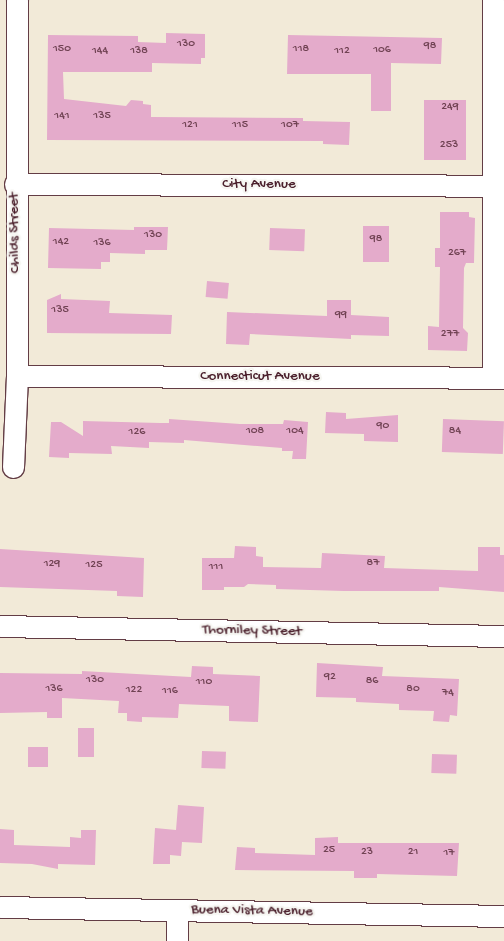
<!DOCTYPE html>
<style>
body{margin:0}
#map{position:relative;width:504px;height:941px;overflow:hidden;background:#f2ead8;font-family:"Gochi Hand",sans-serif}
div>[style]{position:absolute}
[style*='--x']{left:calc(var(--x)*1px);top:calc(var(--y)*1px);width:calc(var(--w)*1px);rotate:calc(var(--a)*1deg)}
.building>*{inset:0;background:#e4abcb;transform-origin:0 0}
.roads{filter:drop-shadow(1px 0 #633d45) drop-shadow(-1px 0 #633d45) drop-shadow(0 1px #633d45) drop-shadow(0 -1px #633d45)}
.street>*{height:21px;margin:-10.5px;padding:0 10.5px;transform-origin:10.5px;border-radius:10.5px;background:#fff}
span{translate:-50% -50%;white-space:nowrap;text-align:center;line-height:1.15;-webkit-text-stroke:4.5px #f6f6f2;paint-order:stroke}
.number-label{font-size:12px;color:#704253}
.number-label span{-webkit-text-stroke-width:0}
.street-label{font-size:15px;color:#4a1f2b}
</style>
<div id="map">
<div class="building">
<div style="clip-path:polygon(166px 33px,205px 34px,205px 58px,201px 58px,201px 64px,152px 63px,152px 72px,63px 72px,64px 99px,126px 106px,131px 100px,143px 101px,143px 104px,151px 105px,151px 117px,303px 118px,303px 121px,350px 122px,349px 145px,323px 144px,323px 141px,47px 140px,48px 35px,138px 36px,138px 42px,166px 43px)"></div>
<div style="clip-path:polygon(288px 35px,442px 38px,441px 64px,391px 63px,391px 111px,371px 111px,371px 74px,287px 74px)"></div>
<div style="left:424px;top:100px;width:42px;height:60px"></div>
<div style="clip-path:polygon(440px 212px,469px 212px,469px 217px,475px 218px,474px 263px,466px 263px,464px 268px,463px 328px,468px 333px,467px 351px,428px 350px,428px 326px,439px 327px,440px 267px,435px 267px,435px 248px,440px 248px)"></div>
<div style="left:363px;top:226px;width:26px;height:36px"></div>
<div style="clip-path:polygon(134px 227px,168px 227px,167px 250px,145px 250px,145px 254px,110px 253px,110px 262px,101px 262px,101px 269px,48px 268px,49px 228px,134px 230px)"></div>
<div style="left:270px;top:228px;width:35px;height:22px;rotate:2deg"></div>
<div style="left:207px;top:281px;width:22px;height:16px;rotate:5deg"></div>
<div style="clip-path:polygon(61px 294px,61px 299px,110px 301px,109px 313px,172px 315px,171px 334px,47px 333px,47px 300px)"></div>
<div style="clip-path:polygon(327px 300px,351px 300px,351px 315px,389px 317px,389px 336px,351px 335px,351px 339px,250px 334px,249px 345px,226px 344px,227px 312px,327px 316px)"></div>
<div style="clip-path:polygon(326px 412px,346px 413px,346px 419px,398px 415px,398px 442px,364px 441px,364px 434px,325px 433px)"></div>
<div style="clip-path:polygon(169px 419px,240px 424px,283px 424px,284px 420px,308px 422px,306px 459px,292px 459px,293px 451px,282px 451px,282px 448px,184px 440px,184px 443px,149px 442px,149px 448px,111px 446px,112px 454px,69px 453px,69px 458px,49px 457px,51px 422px,61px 422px,83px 436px,83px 421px,160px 423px,169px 423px)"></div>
<div style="left:443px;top:419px;width:61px;height:33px;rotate:2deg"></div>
<div style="clip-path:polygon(235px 546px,256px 547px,256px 556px,263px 557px,263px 567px,321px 568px,322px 553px,385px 556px,384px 568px,478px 571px,478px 547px,500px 547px,500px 555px,504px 555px,504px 592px,439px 587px,439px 591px,344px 591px,276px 589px,276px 585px,248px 584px,244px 587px,224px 587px,224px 590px,202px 590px,202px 558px,234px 558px)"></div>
<div style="clip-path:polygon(0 549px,144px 558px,143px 597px,117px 596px,117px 591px,0 587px)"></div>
<div style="clip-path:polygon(317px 663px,383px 667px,382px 676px,459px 679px,457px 716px,450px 715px,449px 722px,433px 721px,434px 711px,399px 710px,399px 704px,356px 702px,356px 698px,316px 697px)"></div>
<div style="clip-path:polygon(192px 666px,213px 667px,213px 674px,260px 676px,258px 722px,229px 721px,229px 706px,179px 704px,178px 718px,142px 717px,142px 722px,127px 721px,127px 713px,118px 713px,119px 701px,62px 698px,62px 718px,47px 718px,47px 712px,0 713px,0 673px,82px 674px,82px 671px,191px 677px)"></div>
<div style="left:78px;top:728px;width:16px;height:29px"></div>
<div style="left:28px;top:747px;width:20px;height:20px"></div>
<div style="left:202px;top:751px;width:24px;height:17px;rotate:2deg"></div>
<div style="left:432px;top:754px;width:25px;height:19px;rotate:2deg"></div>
<div style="clip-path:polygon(178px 805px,204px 807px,202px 843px,182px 842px,181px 856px,170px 855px,170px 864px,153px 864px,155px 828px,176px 830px)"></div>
<div style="clip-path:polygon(0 829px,14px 830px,14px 845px,70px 847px,70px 837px,81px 838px,81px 830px,96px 830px,95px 865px,58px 864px,58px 869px,32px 864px,0 863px)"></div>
<div style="clip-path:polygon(338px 837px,338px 843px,459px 843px,457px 876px,377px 874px,377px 878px,354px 878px,354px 871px,235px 870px,237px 847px,255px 848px,255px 853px,315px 855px,315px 838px)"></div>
</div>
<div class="roads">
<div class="street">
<div style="--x:15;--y:184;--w:489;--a:0.2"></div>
<div style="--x:17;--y:376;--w:487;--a:0.2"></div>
<div style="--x:493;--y:378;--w:378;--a:-90"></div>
<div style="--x:13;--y:467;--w:91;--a:-87.5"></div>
<div style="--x:17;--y:376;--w:376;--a:-90"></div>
<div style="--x:0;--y:626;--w:504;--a:1.14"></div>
<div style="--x:0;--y:907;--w:504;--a:1.02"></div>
<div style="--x:177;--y:941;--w:31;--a:-90"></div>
</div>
</div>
<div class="number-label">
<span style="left:186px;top:45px">130</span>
<span style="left:430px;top:47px">98</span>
<span style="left:62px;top:50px">150</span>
<span style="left:301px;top:50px">118</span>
<span style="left:382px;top:51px">106</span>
<span style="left:100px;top:52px">144</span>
<span style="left:139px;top:52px">138</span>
<span style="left:342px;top:52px">112</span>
<span style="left:450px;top:108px">249</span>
<span style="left:62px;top:117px">141</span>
<span style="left:102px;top:117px">135</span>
<span style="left:190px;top:126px">121</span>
<span style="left:240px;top:126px">115</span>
<span style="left:290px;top:126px">107</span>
<span style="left:449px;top:146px">253</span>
<span style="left:153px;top:236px">130</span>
<span style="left:376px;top:240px">98</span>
<span style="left:61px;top:243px">142</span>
<span style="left:102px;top:244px">136</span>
<span style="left:457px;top:254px">267</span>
<span style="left:60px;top:311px">135</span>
<span style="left:341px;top:316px">99</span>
<span style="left:450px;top:335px">277</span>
<span style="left:383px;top:427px">90</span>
<span style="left:255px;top:432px">108</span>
<span style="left:295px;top:432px">104</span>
<span style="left:455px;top:432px">84</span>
<span style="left:137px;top:433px">126</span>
<span style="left:373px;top:564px">87</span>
<span style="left:52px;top:565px">129</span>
<span style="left:94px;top:566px">125</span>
<span style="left:216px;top:568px">111</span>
<span style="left:330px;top:678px">92</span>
<span style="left:95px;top:681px">130</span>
<span style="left:372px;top:682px">86</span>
<span style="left:204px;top:683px">110</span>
<span style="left:54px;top:690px">136</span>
<span style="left:413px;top:690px">80</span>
<span style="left:134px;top:691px">122</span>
<span style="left:170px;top:692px">116</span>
<span style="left:448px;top:694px">74</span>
<span style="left:329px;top:851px">25</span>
<span style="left:367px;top:853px">23</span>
<span style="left:413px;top:853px">21</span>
<span style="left:449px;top:854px">17</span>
</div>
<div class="street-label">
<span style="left:259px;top:185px">City Avenue</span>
<span style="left:15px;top:233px;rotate:-91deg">Childs Street</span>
<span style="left:260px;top:377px">Connecticut Avenue</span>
<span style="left:252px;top:631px;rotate:1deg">Thorniley Street</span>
<span style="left:252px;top:911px;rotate:1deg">Buena Vista Avenue</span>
</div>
</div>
